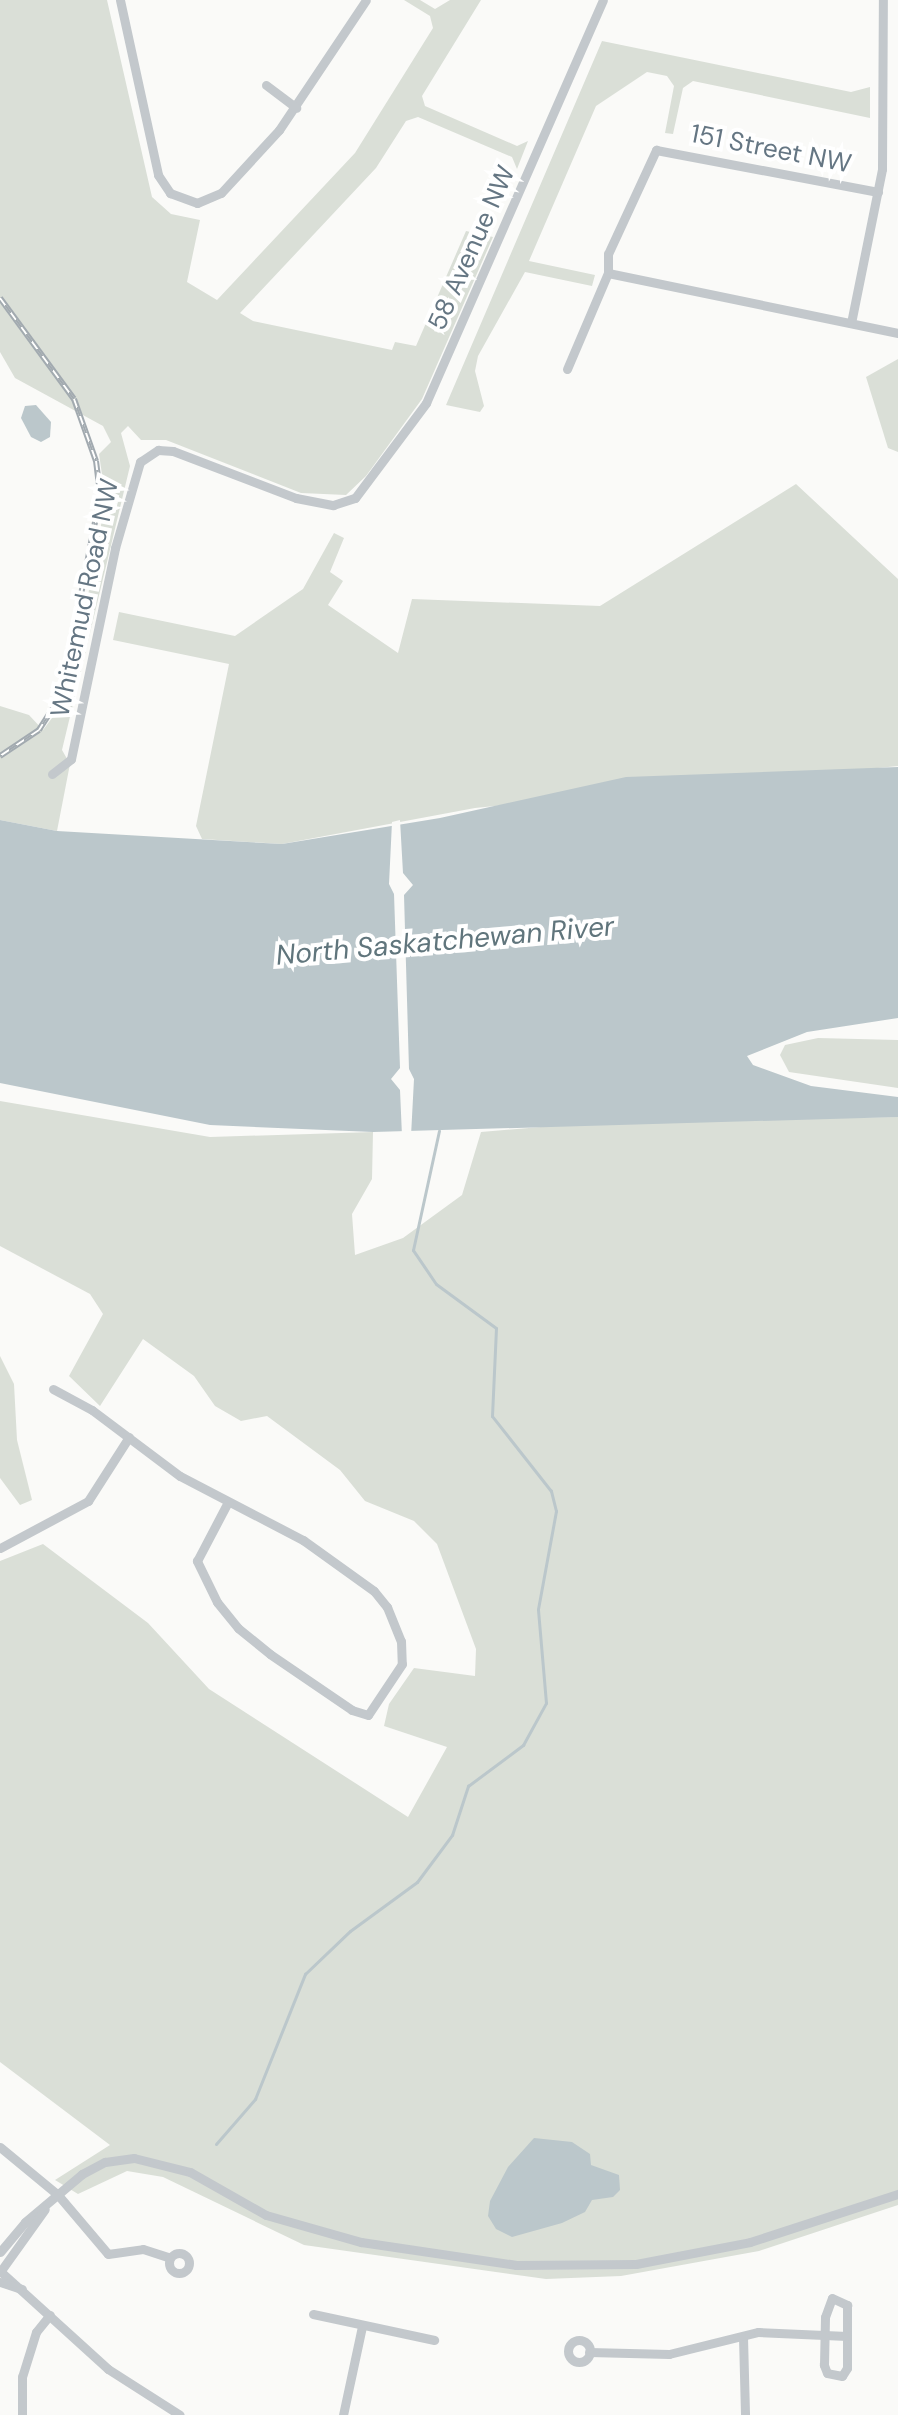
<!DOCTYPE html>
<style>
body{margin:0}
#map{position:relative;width:898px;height:2415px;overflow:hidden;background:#fafaf8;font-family:"DM Sans",sans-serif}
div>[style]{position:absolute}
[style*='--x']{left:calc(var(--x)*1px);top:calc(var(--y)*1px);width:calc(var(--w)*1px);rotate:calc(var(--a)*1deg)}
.green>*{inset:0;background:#dadfd7}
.water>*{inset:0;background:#bbc7cb}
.pier>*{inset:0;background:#fafaf8}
.stream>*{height:3px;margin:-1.5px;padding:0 1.5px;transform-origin:1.5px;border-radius:1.5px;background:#bbc7cb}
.minor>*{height:9px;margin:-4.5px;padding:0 4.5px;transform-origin:4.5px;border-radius:4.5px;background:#c3c8cc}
.minor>.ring{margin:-4.5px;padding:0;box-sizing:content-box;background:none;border:9px solid #c3c8cc;border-radius:50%}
.rail>*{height:6px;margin-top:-3px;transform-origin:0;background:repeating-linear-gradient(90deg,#fff 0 9px,#a2aab0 0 18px);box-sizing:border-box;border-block:2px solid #a2aab0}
span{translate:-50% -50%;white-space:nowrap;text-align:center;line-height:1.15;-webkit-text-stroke:8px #fff;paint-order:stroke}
.street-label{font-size:26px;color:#657683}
.water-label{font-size:28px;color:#60757c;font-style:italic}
</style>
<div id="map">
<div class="green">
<div style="clip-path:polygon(0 0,107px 0,152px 197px,171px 214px,200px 220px,187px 282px,217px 300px,355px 153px,433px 28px,430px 16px,404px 0,420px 0,435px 9px,450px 0,481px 0,422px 96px,425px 106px,517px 146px,528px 141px,517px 169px,512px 157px,418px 117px,406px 121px,376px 168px,240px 313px,253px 321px,392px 350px,395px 342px,416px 346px,466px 231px,493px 237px,422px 399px,366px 476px,346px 495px,301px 493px,166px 440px,141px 440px,128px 426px,121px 433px,130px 466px,62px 750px,70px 764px,57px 831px,0 820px,0 706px,29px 715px,43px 730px,61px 706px,72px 678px,100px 533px,105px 495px,99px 454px,111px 442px,103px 426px,15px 378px,0 352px)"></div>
<div style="clip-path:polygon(602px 41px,851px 92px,870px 87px,870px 118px,693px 81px,683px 88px,673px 134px,665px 133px,674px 86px,667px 76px,647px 72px,596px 106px,529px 261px,595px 275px,592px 286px,525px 272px,478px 356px,475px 371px,484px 406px,480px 412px,446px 405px)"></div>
<div style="clip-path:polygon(898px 359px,898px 452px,888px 448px,866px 377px)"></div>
<div style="clip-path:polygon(796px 484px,898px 579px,898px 766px,475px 808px,282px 844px,202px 839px,196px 826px,229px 664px,113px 640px,119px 612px,235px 636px,303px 589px,334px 533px,344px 538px,330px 572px,343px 581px,328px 605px,398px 653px,412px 599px,600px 606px)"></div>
<div style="clip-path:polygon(818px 1038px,898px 1040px,898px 1088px,789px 1072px,780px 1055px,785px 1045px)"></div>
<div style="clip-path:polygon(0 1101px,210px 1137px,373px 1132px,372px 1179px,352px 1214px,355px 1255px,403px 1238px,462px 1195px,481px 1132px,612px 1121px,898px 1117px,898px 2205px,759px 2251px,621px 2276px,546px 2279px,304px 2245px,163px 2177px,127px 2171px,78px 2194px,55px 2180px,110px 2145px,0 2062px,0 1561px,43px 1544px,148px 1623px,209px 1689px,408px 1817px,447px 1747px,384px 1726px,389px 1704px,414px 1668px,475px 1676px,476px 1649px,437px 1544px,414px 1521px,365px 1501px,340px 1470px,267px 1416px,241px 1421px,215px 1406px,194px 1376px,143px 1339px,100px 1406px,69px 1376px,103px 1314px,90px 1294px,0 1246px)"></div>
<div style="clip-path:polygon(0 1356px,14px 1384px,17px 1440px,32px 1500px,20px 1505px,0 1478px)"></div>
</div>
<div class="water">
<div style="clip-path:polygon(36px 405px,51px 422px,50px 437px,41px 442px,31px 437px,21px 418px,25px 406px)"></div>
<div style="clip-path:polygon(898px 767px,898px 1018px,807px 1032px,747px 1056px,753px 1065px,811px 1086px,898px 1097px,898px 1117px,373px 1132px,210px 1125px,0 1083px,0 820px,57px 831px,282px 844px,440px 818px,626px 777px)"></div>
<div style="clip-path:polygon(534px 2138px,572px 2142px,590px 2154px,591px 2165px,619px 2175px,620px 2190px,613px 2197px,592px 2200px,585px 2212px,562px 2223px,512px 2237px,496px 2229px,488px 2216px,490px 2201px,508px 2167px)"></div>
</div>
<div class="pier">
<div style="clip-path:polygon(400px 820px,403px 873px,413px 885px,404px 895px,409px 1069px,414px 1079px,411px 1136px,402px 1136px,400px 1090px,391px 1079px,400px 1068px,394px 894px,389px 884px,392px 822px)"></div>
</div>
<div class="stream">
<div style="--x:216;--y:2144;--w:60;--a:-49.1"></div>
<div style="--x:255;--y:2099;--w:135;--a:-68.2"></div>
<div style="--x:305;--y:1974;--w:62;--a:-43.7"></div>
<div style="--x:350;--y:1931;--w:83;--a:-36.2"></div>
<div style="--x:417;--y:1882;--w:59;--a:-53.3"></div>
<div style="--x:452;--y:1835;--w:52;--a:-71.9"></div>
<div style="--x:468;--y:1786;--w:69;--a:-36.7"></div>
<div style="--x:523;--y:1745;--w:48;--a:-61.3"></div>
<div style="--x:546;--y:1703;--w:94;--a:-94.9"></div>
<div style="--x:538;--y:1609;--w:100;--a:-79.6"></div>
<div style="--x:556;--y:1511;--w:21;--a:-104"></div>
<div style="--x:551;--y:1491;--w:95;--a:-128.2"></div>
<div style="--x:492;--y:1416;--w:88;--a:-87.4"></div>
<div style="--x:496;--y:1328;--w:74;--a:-143.7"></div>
<div style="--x:436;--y:1284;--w:41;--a:-124.1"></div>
<div style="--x:413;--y:1250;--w:122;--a:-77.7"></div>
</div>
<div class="minor">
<div style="--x:120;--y:0;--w:179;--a:77.7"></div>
<div style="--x:158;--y:175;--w:22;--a:56"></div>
<div style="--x:170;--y:193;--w:29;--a:20"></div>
<div style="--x:197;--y:203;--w:26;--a:-23"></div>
<div style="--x:221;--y:193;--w:86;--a:-47.4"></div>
<div style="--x:279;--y:130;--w:156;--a:-56.2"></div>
<div style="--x:266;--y:85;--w:38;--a:37"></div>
<div style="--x:608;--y:273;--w:296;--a:11.7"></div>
<div style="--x:851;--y:323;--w:157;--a:-78.6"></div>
<div style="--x:882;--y:169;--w:169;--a:-89.7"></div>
<div style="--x:567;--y:369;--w:104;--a:-66.9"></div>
<div style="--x:608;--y:273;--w:19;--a:-90"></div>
<div style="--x:608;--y:254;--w:115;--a:-65.2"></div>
<div style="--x:656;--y:150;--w:226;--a:10.7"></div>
<div style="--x:52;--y:774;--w:24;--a:-38"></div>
<div style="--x:71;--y:759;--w:216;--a:-78.2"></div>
<div style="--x:115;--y:548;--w:90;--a:-73.8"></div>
<div style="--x:140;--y:462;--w:22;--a:-34"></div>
<div style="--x:158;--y:450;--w:15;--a:4"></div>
<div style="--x:173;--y:451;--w:132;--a:20.9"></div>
<div style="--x:296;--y:498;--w:38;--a:11"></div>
<div style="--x:333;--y:505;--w:23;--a:-18"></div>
<div style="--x:355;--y:498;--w:119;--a:-53.2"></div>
<div style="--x:426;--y:403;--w:440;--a:-66.3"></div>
<div style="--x:53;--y:1389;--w:44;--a:28.3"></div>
<div style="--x:92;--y:1410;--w:110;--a:36.9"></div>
<div style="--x:180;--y:1476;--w:139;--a:27.5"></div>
<div style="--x:303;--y:1540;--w:87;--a:35.7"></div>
<div style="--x:374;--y:1591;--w:21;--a:51"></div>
<div style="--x:387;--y:1607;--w:37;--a:68"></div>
<div style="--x:401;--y:1641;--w:23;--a:88"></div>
<div style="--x:402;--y:1664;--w:61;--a:123.7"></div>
<div style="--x:368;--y:1715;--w:17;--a:-163"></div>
<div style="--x:352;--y:1710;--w:99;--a:-145.7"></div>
<div style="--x:270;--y:1654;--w:41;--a:-140.9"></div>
<div style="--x:238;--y:1628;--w:33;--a:-129"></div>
<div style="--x:217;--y:1602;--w:46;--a:-116"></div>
<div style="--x:197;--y:1561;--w:67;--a:-62.3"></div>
<div style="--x:0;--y:1548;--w:100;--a:-28.1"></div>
<div style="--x:88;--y:1501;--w:76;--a:-57.4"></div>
<div style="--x:0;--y:2147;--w:75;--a:39.6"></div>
<div style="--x:58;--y:2195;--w:77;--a:49.7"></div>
<div style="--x:108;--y:2254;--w:35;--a:-8"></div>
<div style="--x:143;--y:2249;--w:28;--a:18"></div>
<div style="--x:0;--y:2252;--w:39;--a:-50"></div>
<div style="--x:25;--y:2222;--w:75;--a:-40.1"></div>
<div style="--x:82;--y:2174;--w:26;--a:-28"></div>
<div style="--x:105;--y:2162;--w:29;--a:-8"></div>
<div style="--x:134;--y:2158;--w:58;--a:14"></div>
<div style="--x:190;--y:2172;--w:87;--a:29.5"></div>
<div style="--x:266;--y:2215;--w:99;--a:15.9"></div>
<div style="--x:361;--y:2242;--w:157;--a:8.4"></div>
<div style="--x:516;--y:2265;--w:120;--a:-0.5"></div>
<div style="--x:636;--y:2264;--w:116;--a:-10.9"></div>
<div style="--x:750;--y:2242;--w:156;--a:-18"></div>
<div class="ring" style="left:169px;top:2253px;width:11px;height:11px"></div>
<div style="--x:0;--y:2271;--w:146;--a:42.2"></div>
<div style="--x:108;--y:2369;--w:85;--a:32.6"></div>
<div style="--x:0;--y:2272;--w:77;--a:-54.5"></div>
<div style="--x:0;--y:2282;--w:23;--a:18"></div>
<div style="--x:832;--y:2298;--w:17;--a:25"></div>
<div style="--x:847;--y:2305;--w:63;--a:90"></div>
<div style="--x:847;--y:2368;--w:9;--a:122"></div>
<div style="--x:842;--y:2376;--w:15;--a:-169"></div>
<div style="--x:827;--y:2373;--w:9;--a:-111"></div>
<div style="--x:824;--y:2365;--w:48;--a:-88.8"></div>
<div style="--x:825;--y:2317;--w:20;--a:-70"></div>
<div style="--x:313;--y:2314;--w:124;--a:12.1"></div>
<div style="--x:743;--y:2337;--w:78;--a:88.5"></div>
<div class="ring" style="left:568px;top:2340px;width:13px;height:13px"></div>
<div style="--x:589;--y:2352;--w:80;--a:1.4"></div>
<div style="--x:669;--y:2354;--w:92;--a:-13.9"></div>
<div style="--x:758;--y:2332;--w:89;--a:2.6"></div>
<div style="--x:22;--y:2415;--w:38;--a:-90"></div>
<div style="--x:22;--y:2377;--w:47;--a:-72.7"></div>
<div style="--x:36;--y:2332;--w:22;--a:-51"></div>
<div style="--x:343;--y:2415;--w:91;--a:-77.9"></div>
</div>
<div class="rail">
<div style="--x:0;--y:298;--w:125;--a:53.8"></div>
<div style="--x:74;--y:399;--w:66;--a:70.5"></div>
<div style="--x:96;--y:461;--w:35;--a:83"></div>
<div style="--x:100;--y:496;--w:202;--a:100.9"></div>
<div style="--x:62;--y:694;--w:43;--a:122.6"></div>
<div style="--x:39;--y:730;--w:47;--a:146.3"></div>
</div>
<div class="street-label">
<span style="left:771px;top:149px;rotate:11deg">151 Street NW</span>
<span style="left:472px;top:248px;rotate:-66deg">58 Avenue NW</span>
<span style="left:85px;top:598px;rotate:-78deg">Whitemud Road NW</span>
</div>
<div class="water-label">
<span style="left:445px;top:941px;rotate:-5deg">North Saskatchewan River</span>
</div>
</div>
